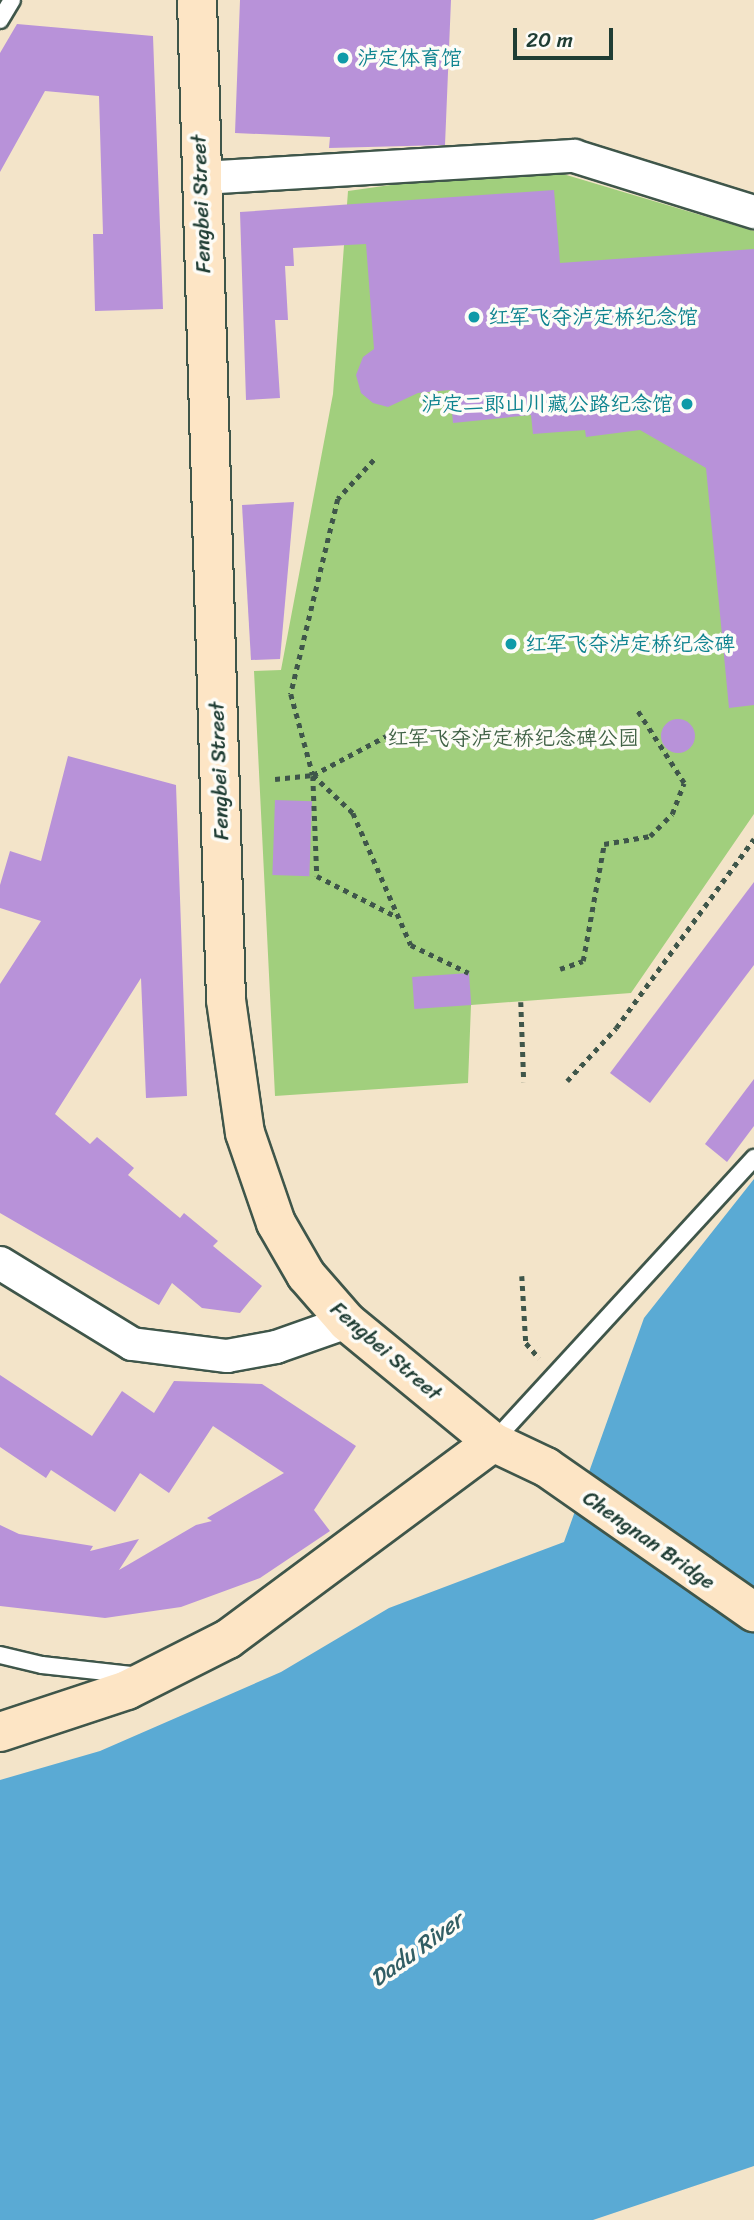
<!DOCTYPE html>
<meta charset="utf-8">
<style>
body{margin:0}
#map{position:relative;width:754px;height:2220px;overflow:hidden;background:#f3e4c9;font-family:Sriracha,"LXGW WenKai TC",sans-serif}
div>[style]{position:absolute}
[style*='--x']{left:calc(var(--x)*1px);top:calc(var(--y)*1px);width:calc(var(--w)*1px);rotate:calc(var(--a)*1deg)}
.green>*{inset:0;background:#a1cf7d}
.water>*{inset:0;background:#5aaad4}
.building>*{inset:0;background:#b892d9;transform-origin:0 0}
.round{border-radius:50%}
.path>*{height:4.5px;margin-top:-2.25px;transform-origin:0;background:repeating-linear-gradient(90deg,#3f564a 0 5px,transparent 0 10px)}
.roads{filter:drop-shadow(2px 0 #3f564a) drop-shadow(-2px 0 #3f564a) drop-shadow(0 2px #3f564a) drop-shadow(0 -2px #3f564a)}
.lane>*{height:16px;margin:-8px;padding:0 8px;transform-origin:8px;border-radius:8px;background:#fff}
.street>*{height:32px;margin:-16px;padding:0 16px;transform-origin:16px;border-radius:16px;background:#fff}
.secondary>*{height:38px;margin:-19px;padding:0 19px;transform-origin:19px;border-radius:19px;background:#fde5c5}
.dots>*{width:19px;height:19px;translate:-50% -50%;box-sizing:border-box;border:4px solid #fdfcf7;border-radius:50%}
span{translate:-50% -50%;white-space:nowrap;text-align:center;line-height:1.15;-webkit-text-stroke:7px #fdfcf7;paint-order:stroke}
.culture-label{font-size:21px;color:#0d838f}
.left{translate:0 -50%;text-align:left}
.right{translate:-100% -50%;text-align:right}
.street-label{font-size:21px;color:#1f3d34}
.park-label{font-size:21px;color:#406246}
.water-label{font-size:23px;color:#315e64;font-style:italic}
.scale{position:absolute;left:513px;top:28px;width:100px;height:32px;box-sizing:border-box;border:4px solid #1f3d34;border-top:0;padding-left:9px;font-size:21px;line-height:24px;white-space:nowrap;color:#1f3d34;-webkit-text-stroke:5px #fdfcf7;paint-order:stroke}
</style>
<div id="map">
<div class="green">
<div style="clip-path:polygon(533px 165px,754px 231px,754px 814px,631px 993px,471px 1005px,468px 1083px,275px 1096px,254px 671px,281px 670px,333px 394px,348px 191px)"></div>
</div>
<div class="water">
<div style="clip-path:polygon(754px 1179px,754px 2166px,593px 2220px,0 2220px,0 1780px,100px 1751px,281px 1672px,389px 1608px,564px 1542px,644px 1318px)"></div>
</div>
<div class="building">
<div style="clip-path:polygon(240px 0,451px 0,445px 145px,329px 148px,330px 137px,235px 133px)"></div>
<div style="clip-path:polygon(17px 24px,153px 36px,163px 309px,95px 311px,93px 234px,103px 234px,99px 96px,45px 91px,0 172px,0 53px)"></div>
<div style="clip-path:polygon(554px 190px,560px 263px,754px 249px,754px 705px,729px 708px,706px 468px,640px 430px,586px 437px,585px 430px,533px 434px,531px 415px,453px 423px,450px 390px,418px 393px,388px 407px,373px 403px,361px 393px,356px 375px,363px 357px,374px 349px,366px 244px,293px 248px,294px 266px,285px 266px,288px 320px,275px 320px,280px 398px,246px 400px,240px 212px)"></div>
<div style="clip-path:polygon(294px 502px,280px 659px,251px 660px,242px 505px)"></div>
<div class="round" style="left:661px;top:719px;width:34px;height:34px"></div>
<div style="clip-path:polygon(68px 756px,176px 785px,187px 1096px,146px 1098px,141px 978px,55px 1114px,90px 1144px,97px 1137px,134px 1168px,128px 1175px,180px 1218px,184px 1213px,218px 1241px,213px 1246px,262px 1286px,240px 1313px,202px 1308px,172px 1283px,159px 1305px,0 1213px,0 984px,41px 921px,0 908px,0 885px,10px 851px,41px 861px)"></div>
<div style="left:275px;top:800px;width:37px;height:75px;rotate:2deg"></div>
<div style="clip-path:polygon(754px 882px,754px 965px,650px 1103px,610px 1073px)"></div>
<div style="left:469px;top:973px;width:32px;height:57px;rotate:86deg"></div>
<div style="clip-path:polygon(754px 1079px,754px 1126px,727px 1162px,705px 1144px)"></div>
<div style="clip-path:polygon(0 1375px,92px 1436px,122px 1391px,154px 1413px,174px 1381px,262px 1384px,356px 1446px,314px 1510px,330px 1531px,260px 1578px,181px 1607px,105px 1618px,0 1606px,0 1525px,19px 1534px,93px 1546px,90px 1551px,139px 1539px,119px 1570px,196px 1525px,212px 1521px,207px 1518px,284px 1473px,213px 1426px,169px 1493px,140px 1473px,115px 1512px,51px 1470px,46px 1478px,0 1447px)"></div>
</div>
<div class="path">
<div style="--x:374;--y:460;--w:53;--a:132.7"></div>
<div style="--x:338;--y:499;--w:201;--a:103.6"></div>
<div style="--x:291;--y:694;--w:84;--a:74.8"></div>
<div style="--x:313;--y:775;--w:55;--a:43.5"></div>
<div style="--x:353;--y:813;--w:144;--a:66.3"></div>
<div style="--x:411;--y:945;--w:64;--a:25.8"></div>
<div style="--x:313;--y:776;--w:100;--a:87.7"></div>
<div style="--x:317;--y:876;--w:88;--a:27.1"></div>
<div style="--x:275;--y:779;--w:38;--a:-6"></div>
<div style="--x:313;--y:775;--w:92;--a:-28"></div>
<div style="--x:560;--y:969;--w:24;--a:-19"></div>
<div style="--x:583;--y:961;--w:119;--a:-79.8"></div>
<div style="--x:604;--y:844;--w:47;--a:-9.9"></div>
<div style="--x:650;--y:836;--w:31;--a:-45"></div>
<div style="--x:672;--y:814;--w:33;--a:-69"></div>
<div style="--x:684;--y:783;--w:87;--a:-122.8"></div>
<div style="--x:521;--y:1002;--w:80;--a:87.9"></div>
<div style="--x:567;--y:1081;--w:72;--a:-47.2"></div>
<div style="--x:616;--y:1028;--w:234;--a:-53.9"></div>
<div style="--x:522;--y:1276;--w:67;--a:86.6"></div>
<div style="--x:526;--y:1343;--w:20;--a:49"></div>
</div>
<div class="roads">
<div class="lane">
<div style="--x:0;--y:20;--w:23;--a:-59"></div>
<div style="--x:493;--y:1442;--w:386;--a:-47.4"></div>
<div style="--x:0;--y:1655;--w:43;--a:13.4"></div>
<div style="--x:42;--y:1665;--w:92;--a:6.3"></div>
</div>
<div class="street">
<div style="--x:201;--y:178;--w:374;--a:-3.4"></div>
<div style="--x:574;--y:156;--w:189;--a:17.3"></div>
<div style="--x:0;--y:1263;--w:155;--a:31.5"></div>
<div style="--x:132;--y:1344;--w:96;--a:7.2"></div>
<div style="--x:227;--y:1356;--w:50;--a:-10.4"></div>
<div style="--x:276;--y:1347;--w:75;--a:-19.4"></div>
</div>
<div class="secondary">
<div style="--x:197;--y:0;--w:1000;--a:88.34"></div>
<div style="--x:226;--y:1000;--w:134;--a:81.9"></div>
<div style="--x:245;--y:1133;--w:95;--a:71"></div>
<div style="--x:276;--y:1223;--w:60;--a:60"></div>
<div style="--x:306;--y:1275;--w:62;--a:48.9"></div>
<div style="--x:347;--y:1322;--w:189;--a:39.4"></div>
<div style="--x:493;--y:1442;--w:59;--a:25.3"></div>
<div style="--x:546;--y:1467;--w:254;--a:34.9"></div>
<div style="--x:0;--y:1732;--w:134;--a:-18.3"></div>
<div style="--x:127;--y:1690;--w:113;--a:-26.8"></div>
<div style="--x:228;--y:1639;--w:330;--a:-36.6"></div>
</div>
</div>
<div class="dots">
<div style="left:343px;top:58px;background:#0f9aa8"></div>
<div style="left:474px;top:317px;background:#0f9aa8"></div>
<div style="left:687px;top:404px;background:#0f9aa8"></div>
<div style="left:511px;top:644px;background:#0f9aa8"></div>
</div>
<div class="culture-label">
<span class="left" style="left:357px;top:58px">泸定体育馆</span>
<span class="left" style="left:488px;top:317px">红军飞夺泸定桥纪念馆</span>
<span class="right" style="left:673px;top:404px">泸定二郎山川藏公路纪念馆</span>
<span class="left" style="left:525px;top:644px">红军飞夺泸定桥纪念碑</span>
</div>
<div class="street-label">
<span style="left:201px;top:204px;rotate:-92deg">Fengbei Street</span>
<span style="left:219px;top:771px;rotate:-92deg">Fengbei Street</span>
<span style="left:386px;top:1351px;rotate:41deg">Fengbei Street</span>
<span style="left:649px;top:1540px;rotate:35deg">Chengnan Bridge</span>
</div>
<div class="park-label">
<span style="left:513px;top:738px">红军飞夺泸定桥纪念碑公园</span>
</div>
<div class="water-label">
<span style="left:417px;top:1950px;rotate:-36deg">Dadu River</span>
</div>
<div class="scale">20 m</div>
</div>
